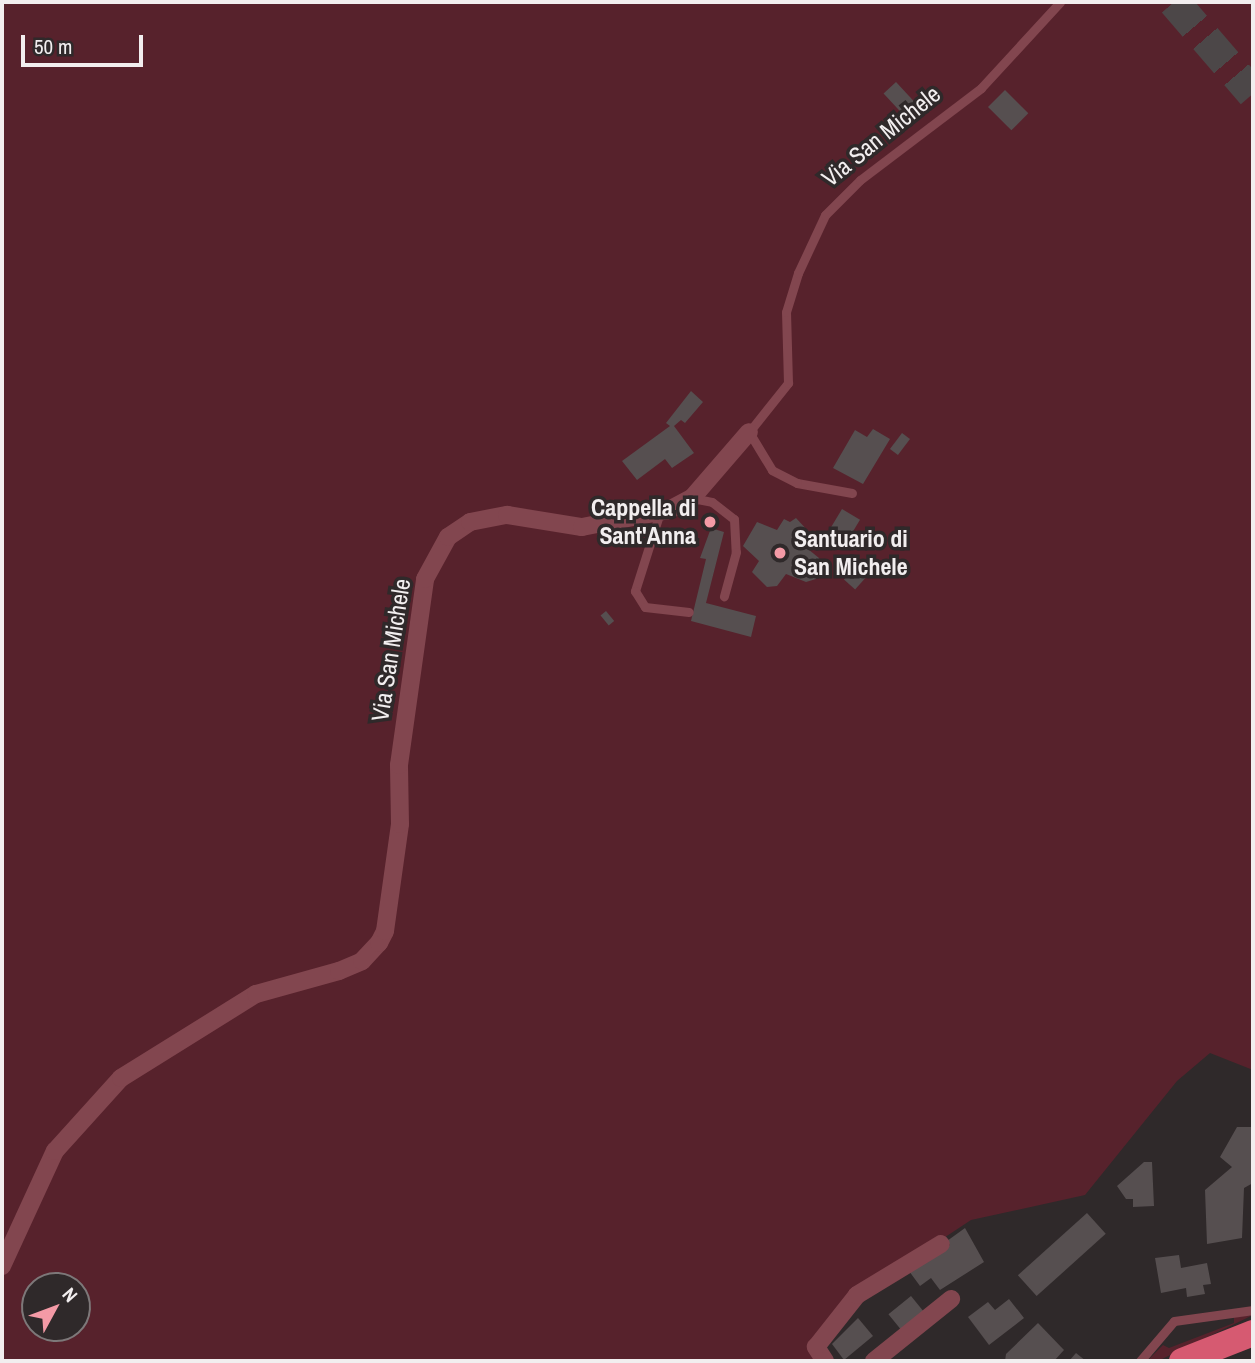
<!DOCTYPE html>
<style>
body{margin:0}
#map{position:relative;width:1255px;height:1363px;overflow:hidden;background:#2f292a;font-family:"Archivo Narrow",sans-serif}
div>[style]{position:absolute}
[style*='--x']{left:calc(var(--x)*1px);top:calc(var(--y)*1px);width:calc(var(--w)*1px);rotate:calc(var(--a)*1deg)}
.green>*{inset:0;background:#57222c}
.building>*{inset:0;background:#564f50;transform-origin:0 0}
.highway-tunnel>*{height:32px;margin-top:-16px;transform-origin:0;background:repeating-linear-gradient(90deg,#4c4748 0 32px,transparent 0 48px)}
.lane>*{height:9px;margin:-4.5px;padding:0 4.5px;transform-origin:4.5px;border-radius:4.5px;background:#82464f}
.street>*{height:18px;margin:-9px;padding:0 9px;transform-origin:9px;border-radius:9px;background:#82464f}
.primary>*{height:26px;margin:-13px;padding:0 13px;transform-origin:13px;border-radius:13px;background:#d65a71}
.dots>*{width:19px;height:19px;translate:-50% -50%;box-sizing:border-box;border:4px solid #2f292a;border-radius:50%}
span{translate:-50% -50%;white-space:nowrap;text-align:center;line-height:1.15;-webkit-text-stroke:7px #2f292a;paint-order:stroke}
.street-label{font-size:24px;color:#f2eeef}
.poi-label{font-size:24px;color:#f2eeef;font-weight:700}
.right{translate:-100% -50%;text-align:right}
.left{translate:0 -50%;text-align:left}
.frame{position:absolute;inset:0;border:4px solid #f2eeef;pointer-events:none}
.north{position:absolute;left:21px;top:1272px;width:70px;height:70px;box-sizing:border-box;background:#2f292a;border:2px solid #7d7879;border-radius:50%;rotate:49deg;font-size:19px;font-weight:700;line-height:28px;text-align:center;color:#f2eeef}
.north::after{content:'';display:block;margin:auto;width:24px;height:32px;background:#f49aa6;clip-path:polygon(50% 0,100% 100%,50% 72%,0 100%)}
.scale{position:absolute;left:21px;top:35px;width:122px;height:32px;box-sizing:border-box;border:4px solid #f2eeef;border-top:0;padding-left:9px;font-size:21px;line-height:24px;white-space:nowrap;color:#f2eeef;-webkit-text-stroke:5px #2f292a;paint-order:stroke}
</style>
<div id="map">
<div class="green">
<div style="clip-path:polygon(evenodd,2px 2px,1253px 2px,1253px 1070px,1210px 1053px,1177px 1081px,1085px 1195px,971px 1220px,865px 1290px,813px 1361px,2px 1361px,2px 2px,35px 1286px,77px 1286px,77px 1328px,35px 1328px,35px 1286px)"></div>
<div style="clip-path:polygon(1253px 1315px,1158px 1361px,1147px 1361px,1163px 1345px,1169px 1348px,1234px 1323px,1234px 1317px)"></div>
</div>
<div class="building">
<div style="left:896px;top:82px;width:33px;height:17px;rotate:47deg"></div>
<div style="left:1005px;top:90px;width:33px;height:24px;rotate:45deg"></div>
<div style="clip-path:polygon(691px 391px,703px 402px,685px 423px,681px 420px,674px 426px,694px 453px,672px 468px,665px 459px,637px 480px,622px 461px,670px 426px,666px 423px)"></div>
<div style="clip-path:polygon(873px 429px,890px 439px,863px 484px,833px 468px,855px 430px,867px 437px)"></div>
<div style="left:902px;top:433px;width:10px;height:20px;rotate:37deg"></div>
<div style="left:842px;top:509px;width:21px;height:21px;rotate:31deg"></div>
<div style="clip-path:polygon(706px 514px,717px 517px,714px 529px,724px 532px,706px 603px,756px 616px,751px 637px,691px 621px,706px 559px,700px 558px,711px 528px,703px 526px)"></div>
<div style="clip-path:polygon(796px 518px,809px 532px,803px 545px,819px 558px,822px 569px,816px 579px,806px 582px,786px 574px,777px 586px,767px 587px,752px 572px,759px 561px,743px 546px,757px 522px,777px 530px,784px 519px,790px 522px)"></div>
<div style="left:856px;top:566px;width:15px;height:18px;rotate:42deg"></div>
<div style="left:606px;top:611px;width:13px;height:7px;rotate:51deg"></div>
<div style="clip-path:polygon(1237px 1127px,1253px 1127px,1253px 1183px,1244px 1188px,1242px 1238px,1207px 1244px,1205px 1190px,1232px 1167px,1220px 1157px)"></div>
<div style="clip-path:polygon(1144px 1162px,1152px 1162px,1154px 1206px,1133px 1207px,1133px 1199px,1126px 1199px,1117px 1186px)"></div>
<div style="left:1087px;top:1213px;width:28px;height:93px;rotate:48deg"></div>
<div style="clip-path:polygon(965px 1228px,984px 1262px,940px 1290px,931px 1278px,920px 1286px,909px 1271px,950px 1245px,947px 1241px)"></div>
<div style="clip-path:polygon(1179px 1255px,1181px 1268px,1207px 1263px,1211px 1284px,1203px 1285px,1205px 1294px,1187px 1297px,1186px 1288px,1161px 1293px,1155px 1258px)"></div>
<div style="left:911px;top:1296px;width:21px;height:29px;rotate:51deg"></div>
<div style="clip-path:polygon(1009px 1299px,1024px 1318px,989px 1345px,968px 1317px,988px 1302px,995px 1310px)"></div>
<div style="clip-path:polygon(858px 1318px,873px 1336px,844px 1360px,832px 1344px)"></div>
<div style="clip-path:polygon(1038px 1323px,1064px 1350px,1054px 1361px,1005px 1361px,1006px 1354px)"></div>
<div style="clip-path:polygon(1076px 1353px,1086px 1361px,1069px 1361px)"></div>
</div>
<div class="highway-tunnel">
<div style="--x:1174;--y:2;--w:121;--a:49.3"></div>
</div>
<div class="lane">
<div style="--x:852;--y:493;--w:56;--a:-169.7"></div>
<div style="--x:797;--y:483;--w:28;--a:-153"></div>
<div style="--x:772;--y:470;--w:44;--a:-121.2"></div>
<div style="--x:749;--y:432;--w:63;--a:-51.5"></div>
<div style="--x:788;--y:383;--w:71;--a:-91.6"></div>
<div style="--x:786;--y:312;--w:41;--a:-72.9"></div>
<div style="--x:798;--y:273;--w:64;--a:-65"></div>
<div style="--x:825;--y:215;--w:49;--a:-45"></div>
<div style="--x:860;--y:180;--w:152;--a:-37.2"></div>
<div style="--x:981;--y:88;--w:117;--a:-47.4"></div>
<div style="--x:692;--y:498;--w:20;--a:11"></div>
<div style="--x:712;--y:502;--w:28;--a:38"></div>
<div style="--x:734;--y:519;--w:33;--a:87"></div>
<div style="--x:736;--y:552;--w:46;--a:105.3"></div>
<div style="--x:660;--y:512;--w:83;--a:107.6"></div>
<div style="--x:635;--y:591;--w:19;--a:58"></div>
<div style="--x:645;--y:607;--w:44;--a:6.5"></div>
<div style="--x:1140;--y:1361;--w:52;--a:-49.6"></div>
<div style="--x:1174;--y:1321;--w:80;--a:-7.9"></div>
</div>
<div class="street">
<div style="--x:2;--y:1266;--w:127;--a:-65.3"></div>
<div style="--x:55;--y:1151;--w:98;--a:-47.9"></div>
<div style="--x:121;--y:1078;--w:159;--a:-31.9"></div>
<div style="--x:256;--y:994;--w:86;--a:-15.5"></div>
<div style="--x:339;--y:971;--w:25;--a:-23"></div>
<div style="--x:362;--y:961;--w:25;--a:-47"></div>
<div style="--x:379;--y:943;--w:13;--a:-63"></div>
<div style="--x:385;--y:931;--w:108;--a:-82"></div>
<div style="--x:400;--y:824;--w:59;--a:-91"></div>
<div style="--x:399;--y:765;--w:188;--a:-82"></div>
<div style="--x:425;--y:579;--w:48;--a:-61.3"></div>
<div style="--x:448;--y:537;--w:27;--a:-34"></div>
<div style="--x:470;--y:522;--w:38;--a:-11"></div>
<div style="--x:507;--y:515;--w:76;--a:9.1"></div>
<div style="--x:582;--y:527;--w:89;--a:-11.1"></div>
<div style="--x:669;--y:510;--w:26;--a:-28"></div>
<div style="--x:692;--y:498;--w:87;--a:-49.2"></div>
<div style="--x:825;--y:1361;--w:17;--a:-123"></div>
<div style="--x:816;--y:1347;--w:66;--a:-51.7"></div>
<div style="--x:857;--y:1295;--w:98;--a:-31.3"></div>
<div style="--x:874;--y:1361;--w:99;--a:-38.8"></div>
</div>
<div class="primary">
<div style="--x:1182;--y:1361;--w:76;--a:-21.5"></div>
</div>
<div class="dots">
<div style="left:710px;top:522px;background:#f49aa6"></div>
<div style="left:780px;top:553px;background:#f49aa6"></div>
</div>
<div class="street-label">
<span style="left:881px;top:136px;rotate:-39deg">Via San Michele</span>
<span style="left:391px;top:650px;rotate:-81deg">Via San Michele</span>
</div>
<div class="poi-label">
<span class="right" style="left:696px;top:522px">Cappella di<br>Sant'Anna</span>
<span class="left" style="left:794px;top:553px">Santuario di<br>San Michele</span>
</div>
<div class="frame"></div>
<div class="north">N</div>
<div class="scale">50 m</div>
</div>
